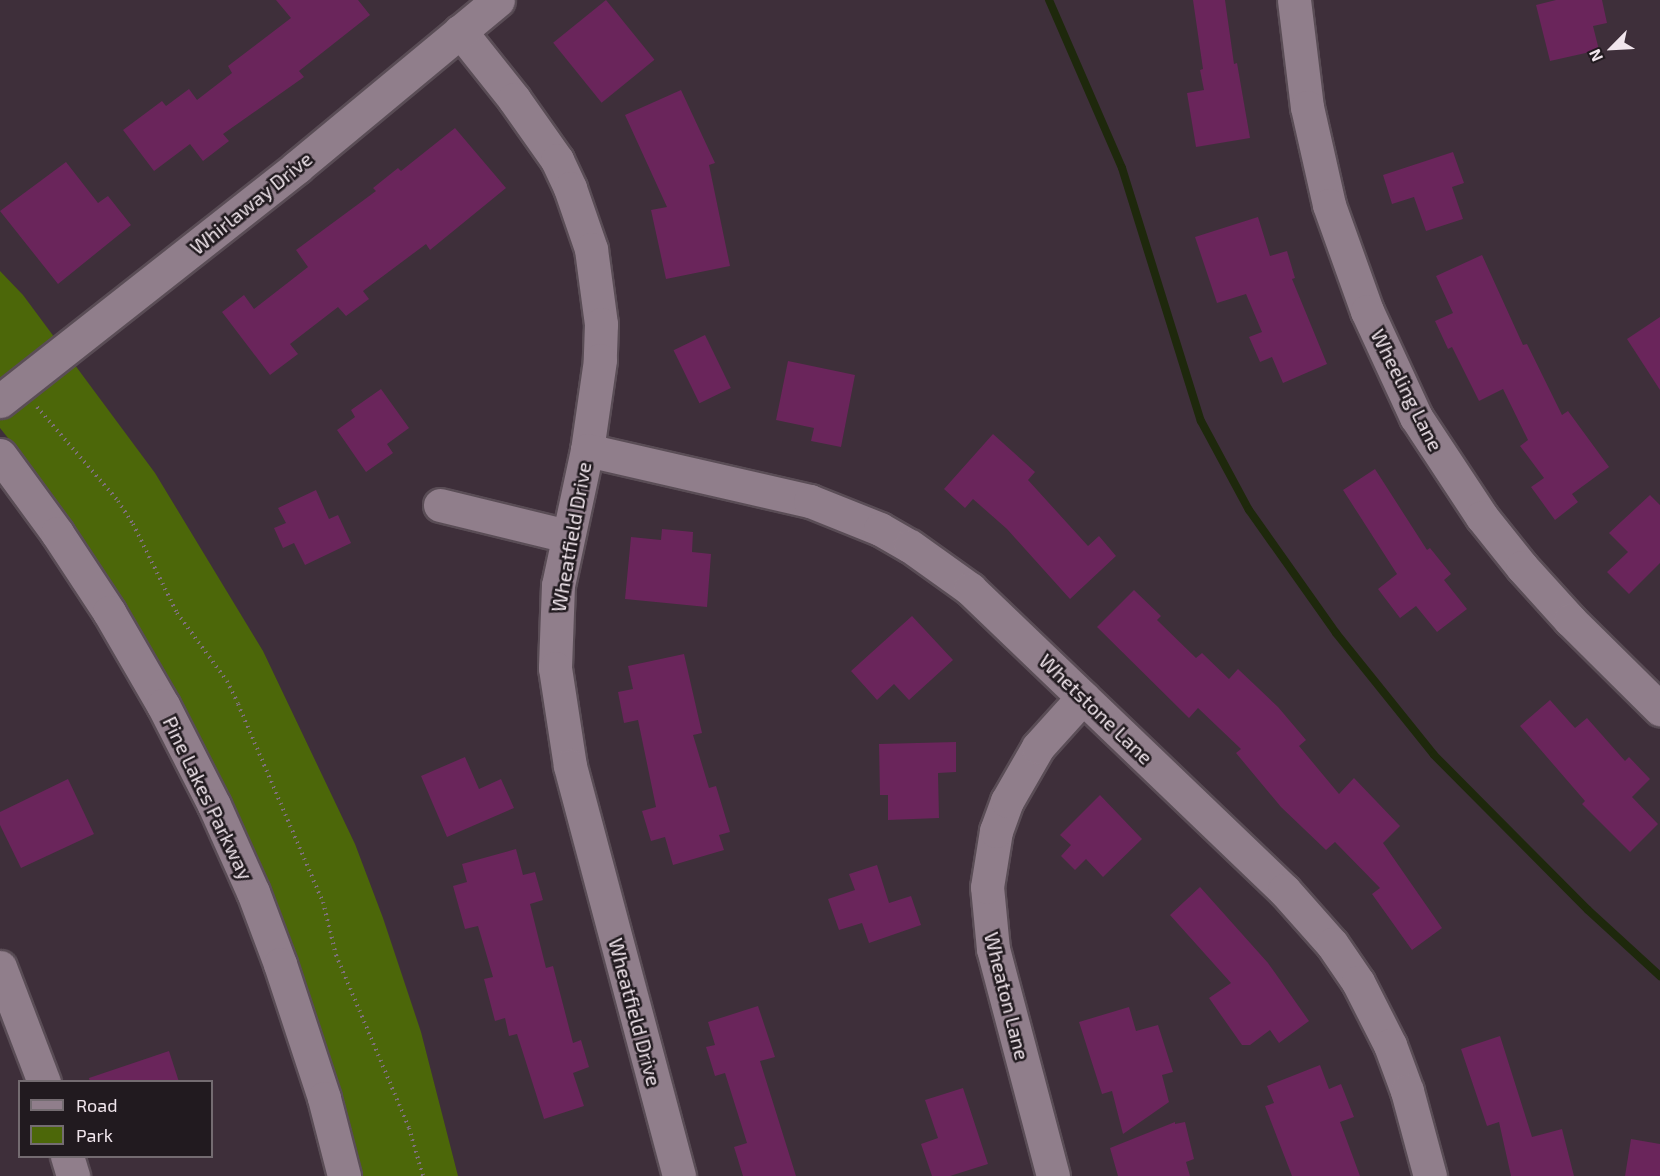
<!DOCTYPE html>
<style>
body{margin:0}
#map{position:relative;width:1660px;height:1176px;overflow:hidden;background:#3e2f3a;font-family:"Exo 2",sans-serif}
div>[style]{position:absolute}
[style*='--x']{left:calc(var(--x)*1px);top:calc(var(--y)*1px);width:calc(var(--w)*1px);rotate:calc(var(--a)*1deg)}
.green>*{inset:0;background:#4c6709}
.stream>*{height:8px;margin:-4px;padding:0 4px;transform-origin:4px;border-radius:4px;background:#1e280c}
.building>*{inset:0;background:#6a255b;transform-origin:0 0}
.path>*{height:4px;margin-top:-2px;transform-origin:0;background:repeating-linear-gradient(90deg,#7f717b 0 1.5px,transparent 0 6px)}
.roads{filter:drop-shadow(2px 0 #5a4d56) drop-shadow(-2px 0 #5a4d56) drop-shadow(0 2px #5a4d56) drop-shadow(0 -2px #5a4d56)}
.minor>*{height:33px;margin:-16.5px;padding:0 16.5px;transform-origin:16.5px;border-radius:16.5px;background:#907e8b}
span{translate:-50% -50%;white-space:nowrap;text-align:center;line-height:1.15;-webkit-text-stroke:5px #211a1f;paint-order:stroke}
.street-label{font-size:20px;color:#f1e6ed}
.legend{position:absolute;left:18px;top:1080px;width:195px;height:78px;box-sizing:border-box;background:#211a1f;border:2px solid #746c71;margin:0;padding:8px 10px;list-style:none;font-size:18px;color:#f1e6ed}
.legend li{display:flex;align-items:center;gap:12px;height:30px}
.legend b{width:30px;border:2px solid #746c71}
.north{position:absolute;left:1582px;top:18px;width:60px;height:60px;-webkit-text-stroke:4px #211a1f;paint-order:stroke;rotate:246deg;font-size:16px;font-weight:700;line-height:24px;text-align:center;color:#f1e6ed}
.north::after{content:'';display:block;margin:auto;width:21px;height:27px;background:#f1e6ed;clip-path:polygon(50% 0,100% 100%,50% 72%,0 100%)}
</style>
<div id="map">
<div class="green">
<div style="clip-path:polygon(0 271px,23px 295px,155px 473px,263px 651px,355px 844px,383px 918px,421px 1032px,458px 1176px,361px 1176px,311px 1001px,287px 932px,252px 845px,207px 751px,165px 672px,117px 591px,39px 477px,0 428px)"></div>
</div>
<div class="stream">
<div style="--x:1049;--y:0;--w:183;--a:66.5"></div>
<div style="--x:1122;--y:168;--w:265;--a:72.7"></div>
<div style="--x:1201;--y:421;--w:101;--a:61.7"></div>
<div style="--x:1249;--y:510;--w:151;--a:54.7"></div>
<div style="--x:1336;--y:633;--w:156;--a:51.2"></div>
<div style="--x:1434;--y:755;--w:218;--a:45.2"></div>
<div style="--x:1588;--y:910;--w:98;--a:42.5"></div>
</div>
<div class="building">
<div style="clip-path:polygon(276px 0,358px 0,370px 15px,299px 71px,304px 77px,223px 134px,229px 141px,203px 161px,190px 144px,154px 171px,123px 130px,162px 101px,166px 106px,189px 89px,197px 100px,232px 73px,228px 66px,291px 18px)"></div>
<div style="left:606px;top:0;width:77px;height:68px;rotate:51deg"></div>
<div style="clip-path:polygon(1193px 0,1225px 0,1234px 64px,1237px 63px,1250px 138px,1196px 147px,1187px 93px,1204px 90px,1200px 70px,1203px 69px)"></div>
<div style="clip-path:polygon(1556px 0,1602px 0,1607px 23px,1593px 26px,1599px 50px,1550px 61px,1536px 5px)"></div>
<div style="clip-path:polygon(681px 90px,715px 163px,709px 165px,730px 266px,666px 279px,651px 210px,667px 207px,625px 115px)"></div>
<div style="clip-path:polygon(455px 128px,506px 188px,430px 250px,426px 244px,363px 291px,369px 299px,346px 316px,338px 307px,290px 344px,298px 354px,270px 375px,222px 312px,244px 295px,254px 309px,308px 267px,296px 250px,376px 191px,373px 188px,398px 168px,401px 171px)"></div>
<div style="clip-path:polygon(1453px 152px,1464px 183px,1452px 187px,1463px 219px,1426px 231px,1414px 197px,1392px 204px,1383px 175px)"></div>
<div style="clip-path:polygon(66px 162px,98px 203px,108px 196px,131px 225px,58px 284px,0 211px)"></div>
<div style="clip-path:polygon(1258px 217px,1270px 256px,1287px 251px,1295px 278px,1292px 279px,1327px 364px,1283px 383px,1272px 357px,1260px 362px,1249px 337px,1262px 332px,1246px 294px,1217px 303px,1195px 237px)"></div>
<div style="clip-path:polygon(1482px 255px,1523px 345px,1527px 344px,1562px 415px,1568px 411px,1609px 467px,1572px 494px,1578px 502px,1555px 520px,1531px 487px,1544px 478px,1520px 446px,1528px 440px,1503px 389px,1479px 401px,1452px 347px,1448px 349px,1435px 321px,1453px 313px,1436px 276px)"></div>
<div style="clip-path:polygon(1660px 317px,1660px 390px,1627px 339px)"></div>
<div style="left:705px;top:335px;width:59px;height:35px;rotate:64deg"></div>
<div style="clip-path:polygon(788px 361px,855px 375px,841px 447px,811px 441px,814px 428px,776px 420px)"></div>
<div style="clip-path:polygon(381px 389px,409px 428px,387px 444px,393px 453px,366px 472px,337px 430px,355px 417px,351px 410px)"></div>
<div style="clip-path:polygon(993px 434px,1035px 472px,1028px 480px,1088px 546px,1099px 536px,1116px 556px,1070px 599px,1007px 529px,973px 499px,965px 508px,944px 489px)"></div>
<div style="clip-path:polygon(1375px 469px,1427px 550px,1430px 548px,1451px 574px,1444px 580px,1467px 609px,1437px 632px,1416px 606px,1400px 618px,1378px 589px,1397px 574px,1343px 490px)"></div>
<div style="clip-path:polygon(316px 490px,329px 519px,338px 515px,351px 543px,305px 565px,294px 543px,283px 548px,274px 528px,286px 523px,278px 508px)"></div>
<div style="clip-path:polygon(1650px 495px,1660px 505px,1660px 563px,1629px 594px,1607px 572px,1628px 552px,1609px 533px)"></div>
<div style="clip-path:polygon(662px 529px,693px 532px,692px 552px,711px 554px,707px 607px,625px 599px,631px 537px,661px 540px)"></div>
<div style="clip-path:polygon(1134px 590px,1161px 616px,1157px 620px,1196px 658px,1202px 653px,1229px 679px,1238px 669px,1278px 707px,1306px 740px,1299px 746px,1339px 794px,1354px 778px,1400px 826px,1383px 843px,1442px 928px,1412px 950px,1372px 894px,1380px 888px,1335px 842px,1326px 850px,1281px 807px,1236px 753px,1241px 749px,1198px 708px,1189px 718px,1097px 627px)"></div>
<div style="clip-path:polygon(912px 616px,953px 660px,909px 700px,894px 684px,877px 700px,851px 671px)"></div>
<div style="clip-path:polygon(684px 654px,702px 733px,693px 735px,709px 788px,716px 786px,730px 832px,719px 835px,724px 850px,673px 865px,665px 837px,651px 841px,642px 811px,656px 807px,638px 720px,624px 723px,618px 692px,633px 689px,628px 666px)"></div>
<div style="clip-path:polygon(1550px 700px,1575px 728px,1587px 718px,1625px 761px,1629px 757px,1650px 779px,1632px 797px,1658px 824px,1630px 852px,1582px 804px,1585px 801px,1520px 726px)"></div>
<div style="clip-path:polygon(956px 742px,956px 772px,938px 773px,939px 818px,888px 820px,888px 795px,880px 795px,879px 744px)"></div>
<div style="clip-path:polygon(465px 757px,479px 789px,501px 779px,514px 808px,447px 837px,421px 776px)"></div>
<div style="clip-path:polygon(68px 779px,94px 834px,21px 868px,0 825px,0 812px)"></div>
<div style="clip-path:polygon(1100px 795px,1142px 839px,1103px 877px,1086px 859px,1075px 870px,1061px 856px,1071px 845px,1060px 835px)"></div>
<div style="clip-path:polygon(516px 849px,523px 875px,535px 872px,543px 900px,530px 904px,546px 968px,553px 966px,573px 1043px,581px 1040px,589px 1067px,573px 1073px,584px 1106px,544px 1119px,517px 1034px,509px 1036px,505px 1018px,495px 1021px,484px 979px,493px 977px,478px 926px,465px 929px,453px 886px,467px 882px,462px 864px)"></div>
<div style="clip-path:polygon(877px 865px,889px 903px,911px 896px,921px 925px,869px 943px,862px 923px,839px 930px,828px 899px,855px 890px,849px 874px)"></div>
<div style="clip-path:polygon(1200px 887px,1268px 963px,1309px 1021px,1279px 1043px,1270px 1030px,1250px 1045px,1242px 1045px,1209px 998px,1231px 983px,1170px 915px)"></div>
<div style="clip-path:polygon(758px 1006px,775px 1057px,760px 1061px,796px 1176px,743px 1176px,734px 1147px,747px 1143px,725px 1073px,715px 1076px,706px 1047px,715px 1045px,708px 1022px)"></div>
<div style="clip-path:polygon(1129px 1007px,1136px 1031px,1158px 1025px,1173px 1072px,1162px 1075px,1169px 1102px,1123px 1134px,1112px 1091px,1102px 1094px,1079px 1022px)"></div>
<div style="clip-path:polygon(1500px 1036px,1532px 1137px,1562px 1129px,1574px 1176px,1511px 1176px,1499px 1122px,1487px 1126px,1461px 1049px)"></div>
<div style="clip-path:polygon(169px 1051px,179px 1082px,90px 1082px,89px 1078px)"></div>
<div style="clip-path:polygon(1320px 1065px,1329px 1089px,1341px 1084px,1354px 1117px,1340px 1122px,1360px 1176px,1292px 1176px,1265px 1106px,1274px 1103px,1267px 1086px)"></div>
<div style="clip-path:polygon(963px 1088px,988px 1164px,950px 1176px,932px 1176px,921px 1144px,938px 1138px,925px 1100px)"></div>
<div style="clip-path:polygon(1175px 1122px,1175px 1124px,1185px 1122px,1194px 1159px,1186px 1162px,1190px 1176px,1118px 1176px,1110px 1148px)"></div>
<div style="clip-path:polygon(1631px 1139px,1660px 1144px,1660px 1176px,1625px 1176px)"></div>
</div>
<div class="path">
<div style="--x:37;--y:407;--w:124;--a:49.2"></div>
<div style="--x:118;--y:501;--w:27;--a:57"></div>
<div style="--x:133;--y:524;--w:99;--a:63.7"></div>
<div style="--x:177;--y:613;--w:84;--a:53.7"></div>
<div style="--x:227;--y:681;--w:25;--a:64"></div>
<div style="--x:238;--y:704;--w:215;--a:66.8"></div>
<div style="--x:323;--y:902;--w:55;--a:76.2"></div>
<div style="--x:336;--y:955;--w:188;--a:67.1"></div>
<div style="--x:409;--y:1128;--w:50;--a:73.7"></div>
</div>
<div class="roads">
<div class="minor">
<div style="--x:1294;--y:0;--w:108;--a:83.1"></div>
<div style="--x:1307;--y:107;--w:100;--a:77.3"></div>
<div style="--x:1329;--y:205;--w:113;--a:70.3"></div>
<div style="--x:1367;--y:311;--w:117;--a:65.2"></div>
<div style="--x:1416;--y:417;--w:120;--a:56.6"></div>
<div style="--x:1482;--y:517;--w:64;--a:51.3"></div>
<div style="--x:1522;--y:567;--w:72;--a:47.8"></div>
<div style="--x:1570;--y:620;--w:127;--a:44.7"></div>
<div style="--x:460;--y:31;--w:87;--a:51.5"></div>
<div style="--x:514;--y:99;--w:75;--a:54.8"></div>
<div style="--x:557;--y:160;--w:31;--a:65"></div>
<div style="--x:570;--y:188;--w:65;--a:71"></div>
<div style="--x:591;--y:249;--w:76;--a:82.4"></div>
<div style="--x:601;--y:324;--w:36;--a:92"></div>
<div style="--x:600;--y:360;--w:91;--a:98.2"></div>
<div style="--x:587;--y:450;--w:138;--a:102.1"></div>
<div style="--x:558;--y:585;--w:83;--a:92.1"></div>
<div style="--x:555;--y:668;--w:99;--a:81.3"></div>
<div style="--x:570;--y:766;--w:424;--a:75.1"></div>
<div style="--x:0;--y:401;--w:378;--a:-38.2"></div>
<div style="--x:297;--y:167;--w:261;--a:-39.7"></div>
<div style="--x:587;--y:450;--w:229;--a:12.9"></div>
<div style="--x:810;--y:501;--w:75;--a:21.8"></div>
<div style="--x:880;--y:529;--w:34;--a:30"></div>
<div style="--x:910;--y:546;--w:74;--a:35.6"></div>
<div style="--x:970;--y:589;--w:435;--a:43.8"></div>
<div style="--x:1284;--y:890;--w:72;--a:48.4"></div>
<div style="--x:1332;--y:944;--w:46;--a:55.6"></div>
<div style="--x:1358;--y:982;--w:71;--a:63.1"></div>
<div style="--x:1390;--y:1045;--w:49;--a:69.7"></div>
<div style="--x:1407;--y:1091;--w:88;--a:74.9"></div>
<div style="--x:0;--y:455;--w:97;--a:53.8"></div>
<div style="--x:57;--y:533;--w:95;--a:56.6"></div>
<div style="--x:109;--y:612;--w:108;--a:59.9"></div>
<div style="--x:163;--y:705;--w:112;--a:63"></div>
<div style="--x:214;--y:805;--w:95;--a:65.9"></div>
<div style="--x:253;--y:892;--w:77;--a:69.4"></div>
<div style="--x:280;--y:964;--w:141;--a:71.8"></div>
<div style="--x:324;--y:1098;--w:81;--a:75.6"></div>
<div style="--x:440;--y:505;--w:131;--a:13.7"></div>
<div style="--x:0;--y:967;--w:123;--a:69.1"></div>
<div style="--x:67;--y:1156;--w:21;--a:73"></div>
<div style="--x:1053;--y:1176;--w:235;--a:-104.8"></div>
<div style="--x:993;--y:949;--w:62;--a:-95.5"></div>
<div style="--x:987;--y:887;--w:57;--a:-80.9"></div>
<div style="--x:996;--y:831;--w:32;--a:-70"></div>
<div style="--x:1007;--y:801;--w:62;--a:-60.1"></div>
<div style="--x:1038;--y:747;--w:67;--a:-48"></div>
</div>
</div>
<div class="street-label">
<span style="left:251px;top:203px;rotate:-39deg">Whirlaway Drive</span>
<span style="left:1407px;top:390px;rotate:63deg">Wheeling Lane</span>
<span style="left:571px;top:537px;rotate:-80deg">Wheatfield Drive</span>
<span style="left:1096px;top:709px;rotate:44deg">Whetstone Lane</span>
<span style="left:208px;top:798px;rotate:64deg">Pine Lakes Parkway</span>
<span style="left:1007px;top:996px;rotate:76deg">Wheaton Lane</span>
<span style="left:635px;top:1012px;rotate:75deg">Wheatfield Drive</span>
</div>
<ul class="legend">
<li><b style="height:8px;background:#907e8b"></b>Road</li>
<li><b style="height:16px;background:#4c6709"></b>Park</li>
</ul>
<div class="north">N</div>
</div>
